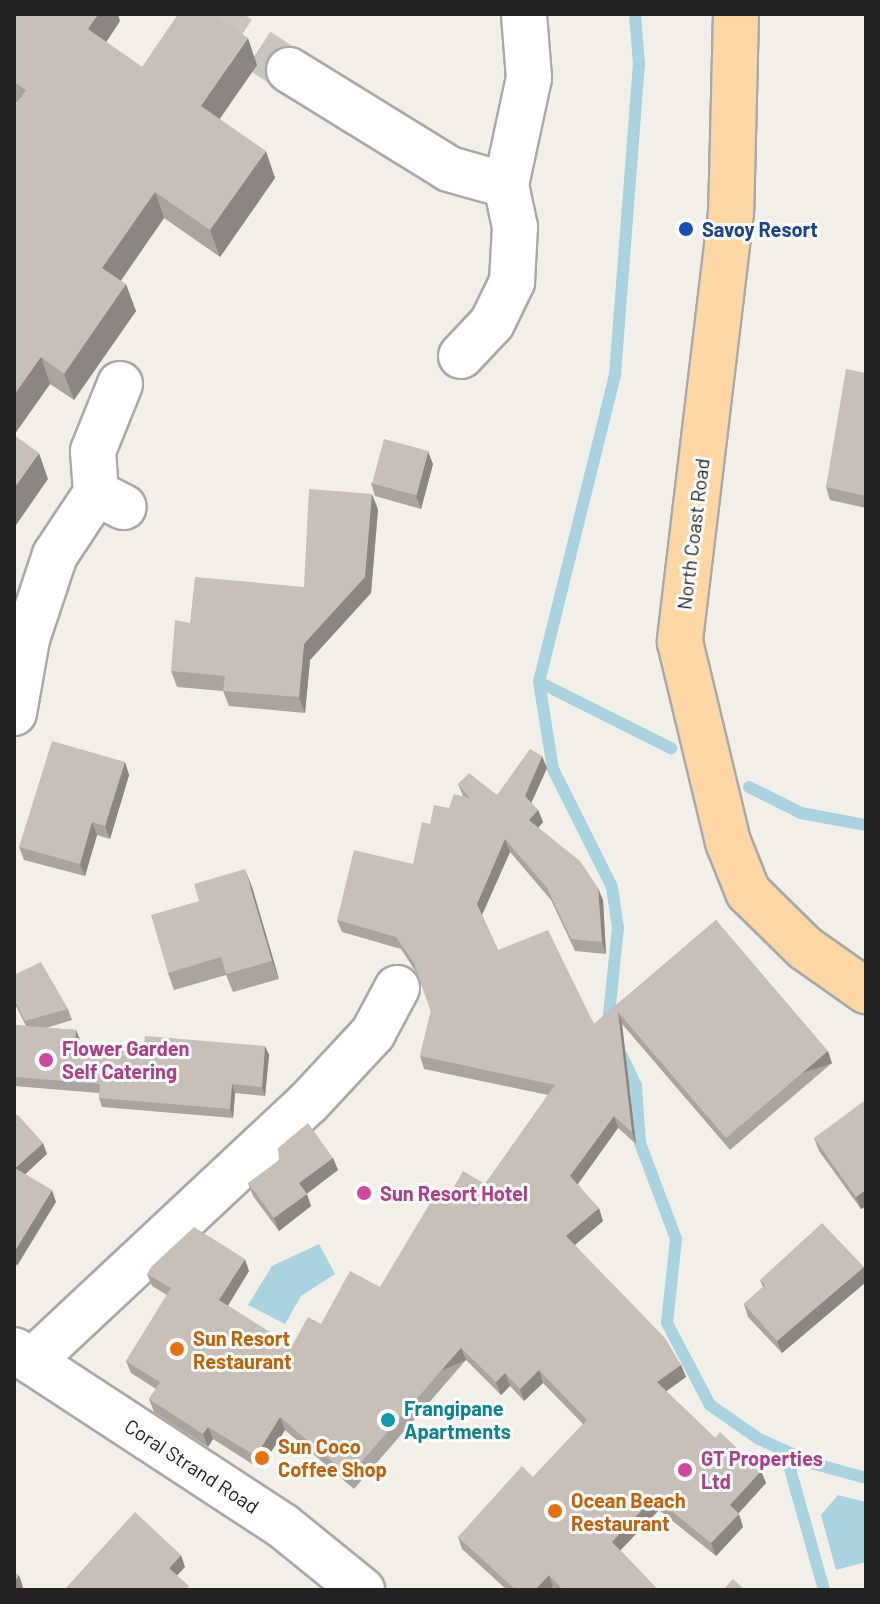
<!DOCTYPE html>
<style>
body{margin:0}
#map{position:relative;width:880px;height:1604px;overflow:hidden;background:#f2efe9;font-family:Barlow,sans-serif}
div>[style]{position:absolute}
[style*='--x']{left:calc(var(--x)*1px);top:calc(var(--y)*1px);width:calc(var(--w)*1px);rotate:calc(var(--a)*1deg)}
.water>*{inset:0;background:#aad3df}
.stream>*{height:12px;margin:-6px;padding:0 6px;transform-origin:6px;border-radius:6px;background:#aad3df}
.minor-tunnel>*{height:44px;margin-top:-22px;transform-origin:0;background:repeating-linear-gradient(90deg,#c8c6c1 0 44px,transparent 0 66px)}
.roads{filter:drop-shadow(2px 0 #a9a9a9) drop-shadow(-2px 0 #a9a9a9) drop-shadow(0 2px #a9a9a9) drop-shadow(0 -2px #a9a9a9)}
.minor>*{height:44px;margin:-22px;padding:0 22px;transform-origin:22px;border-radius:22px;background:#fff}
.major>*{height:44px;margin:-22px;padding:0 22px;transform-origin:22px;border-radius:22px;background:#fcd6a4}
.wall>*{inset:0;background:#aba49e}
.shaded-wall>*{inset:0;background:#8b8681;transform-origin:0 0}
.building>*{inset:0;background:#c7bfb8;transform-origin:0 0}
.dots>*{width:22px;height:22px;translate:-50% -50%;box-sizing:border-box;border:4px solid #fff;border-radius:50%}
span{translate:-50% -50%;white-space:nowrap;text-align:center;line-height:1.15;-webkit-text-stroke:6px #fff;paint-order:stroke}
.transit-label{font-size:20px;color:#164399;font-weight:700}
.left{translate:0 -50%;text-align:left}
.street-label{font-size:20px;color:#222}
.hotel-label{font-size:20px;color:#b23c85;font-weight:700}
.food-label{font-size:20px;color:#c56008;font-weight:700}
.culture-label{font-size:20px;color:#0d838f;font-weight:700}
.frame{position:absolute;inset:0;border:16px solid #222;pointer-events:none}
</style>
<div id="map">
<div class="water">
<div style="clip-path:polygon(319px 1244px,335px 1274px,301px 1296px,285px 1324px,248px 1305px,272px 1266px)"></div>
<div style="clip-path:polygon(838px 1495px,866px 1502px,866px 1562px,836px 1570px,821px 1515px)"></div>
</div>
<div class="stream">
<div style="--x:539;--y:682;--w:148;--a:26.6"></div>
<div style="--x:749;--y:787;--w:58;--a:26.6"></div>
<div style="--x:801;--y:813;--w:66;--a:10.5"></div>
<div style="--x:608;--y:1024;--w:97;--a:-84.1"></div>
<div style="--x:618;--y:928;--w:41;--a:-98.3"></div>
<div style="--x:612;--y:887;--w:132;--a:-116.6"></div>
<div style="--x:553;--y:769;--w:88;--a:-99.1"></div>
<div style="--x:539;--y:682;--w:316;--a:-76.1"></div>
<div style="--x:615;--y:375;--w:312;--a:-85.6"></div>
<div style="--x:639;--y:64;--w:50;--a:-94.6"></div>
<div style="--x:622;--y:1056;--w:33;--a:65"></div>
<div style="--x:636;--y:1086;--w:57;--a:86"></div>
<div style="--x:640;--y:1143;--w:103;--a:69.4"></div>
<div style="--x:676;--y:1239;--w:84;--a:96.1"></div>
<div style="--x:667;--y:1323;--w:93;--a:62.3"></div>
<div style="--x:710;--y:1405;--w:60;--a:34.8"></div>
<div style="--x:759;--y:1439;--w:61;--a:24.1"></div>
<div style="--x:815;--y:1464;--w:53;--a:15.4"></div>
<div style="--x:785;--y:1451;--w:144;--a:74.3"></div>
</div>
<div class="minor-tunnel">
<div style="--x:203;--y:14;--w:103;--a:33.1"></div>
</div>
<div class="roads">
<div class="minor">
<div style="--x:289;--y:70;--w:188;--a:31.7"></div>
<div style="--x:449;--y:169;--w:59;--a:15.7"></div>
<div style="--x:461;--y:356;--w:45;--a:-46.8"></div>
<div style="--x:492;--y:323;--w:46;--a:-64"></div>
<div style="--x:512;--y:282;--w:55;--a:-86.9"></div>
<div style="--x:515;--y:227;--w:43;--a:-102.1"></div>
<div style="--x:506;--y:185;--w:109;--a:-77.9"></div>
<div style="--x:529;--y:78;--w:64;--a:-94.5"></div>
<div style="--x:120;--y:384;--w:72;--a:111.9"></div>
<div style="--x:93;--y:451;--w:42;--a:85.9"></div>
<div style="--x:96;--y:493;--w:31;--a:27"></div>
<div style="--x:14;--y:713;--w:75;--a:-80"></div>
<div style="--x:27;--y:639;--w:89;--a:-71.6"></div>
<div style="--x:55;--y:555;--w:74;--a:-56.5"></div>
<div style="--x:14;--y:1350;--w:321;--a:33.2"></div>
<div style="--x:283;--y:1526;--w:102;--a:39"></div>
<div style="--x:32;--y:1361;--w:378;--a:-43.1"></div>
<div style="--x:308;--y:1103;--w:96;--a:-47.1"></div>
<div style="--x:373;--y:1033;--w:51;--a:-61.9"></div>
</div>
<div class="major">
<div style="--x:736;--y:14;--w:198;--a:91.4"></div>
<div style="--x:731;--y:212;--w:433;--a:96.8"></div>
<div style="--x:680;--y:642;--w:206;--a:76.5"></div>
<div style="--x:728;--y:842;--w:54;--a:68.2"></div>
<div style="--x:748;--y:892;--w:80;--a:44.5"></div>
<div style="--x:805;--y:948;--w:75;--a:35.2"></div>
</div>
</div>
<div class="wall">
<div style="clip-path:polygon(14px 14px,120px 21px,106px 42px,142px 67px,257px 65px,220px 119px,275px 178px,220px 257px,164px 218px,121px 281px,136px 311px,74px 400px,50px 384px,14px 435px,17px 103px,14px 102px)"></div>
<div style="clip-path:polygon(866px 373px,866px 508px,830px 500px,826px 487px)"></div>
<div style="clip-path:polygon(433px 464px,421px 509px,375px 496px,371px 483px)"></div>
<div style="clip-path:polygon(378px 509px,371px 593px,310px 660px,305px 713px,229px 706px,223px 691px,177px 687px,171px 671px,190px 623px,304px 587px)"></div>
<div style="clip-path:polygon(125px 762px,129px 775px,110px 839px,97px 835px,85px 876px,24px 860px,19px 847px)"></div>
<div style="clip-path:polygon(547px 768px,531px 803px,538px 810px,543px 822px,538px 828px,603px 900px,606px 954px,575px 951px,551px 900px,510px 852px,482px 915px,498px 950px,594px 1024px,716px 920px,832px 1063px,730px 1150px,622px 1024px,636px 1144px,618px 1128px,578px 1184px,603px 1221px,575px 1245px,681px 1365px,686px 1377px,666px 1391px,715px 1438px,761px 1471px,766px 1483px,738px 1514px,743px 1527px,716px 1556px,659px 1510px,620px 1550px,658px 1590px,556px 1590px,553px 1587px,551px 1590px,507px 1590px,462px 1549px,458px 1537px,533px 1477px,583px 1424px,543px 1383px,524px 1401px,510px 1386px,501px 1395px,466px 1360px,354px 1489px,285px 1430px,260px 1469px,213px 1439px,208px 1447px,154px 1412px,149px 1399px,156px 1389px,131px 1373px,126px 1361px,167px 1295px,152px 1286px,147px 1274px,249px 1271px,228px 1306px,292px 1346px,321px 1324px,380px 1287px,444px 1204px,485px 1184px,548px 1095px,424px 1069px,420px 1056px,431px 1011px,418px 975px,401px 949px,342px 932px,337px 920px,413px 864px,430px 824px,463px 796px,458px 784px,497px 795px)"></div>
<div style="clip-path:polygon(252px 887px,279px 979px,233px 992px,226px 975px,174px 990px,168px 973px)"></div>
<div style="clip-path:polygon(14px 975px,68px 1009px,72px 1020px,46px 1028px,76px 1030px,80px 1040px,79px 1047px,143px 1052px,265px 1046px,269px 1055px,265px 1096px,235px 1093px,233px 1118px,102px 1107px,99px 1098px,99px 1093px,14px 1086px,14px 1025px,26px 1026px,14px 1002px)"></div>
<div style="clip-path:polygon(866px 1103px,866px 1206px,861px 1209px,819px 1151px,814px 1138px)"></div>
<div style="clip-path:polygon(333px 1158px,338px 1170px,306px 1193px,311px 1206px,279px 1231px,253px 1196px,248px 1183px)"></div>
<div style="clip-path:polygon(864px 1267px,866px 1274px,866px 1282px,782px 1353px,748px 1317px,744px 1304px,763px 1287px,760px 1280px)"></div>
</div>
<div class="shaded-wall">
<div style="clip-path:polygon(98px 14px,118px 14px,120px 21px,97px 56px,88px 29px)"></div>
<div style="clip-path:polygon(248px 38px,257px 65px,210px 132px,201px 106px)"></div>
<div style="clip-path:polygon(266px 151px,275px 178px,220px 257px,210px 230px)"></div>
<div style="clip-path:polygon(155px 192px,164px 218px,111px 294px,102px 268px)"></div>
<div style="clip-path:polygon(126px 284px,136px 311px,74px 400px,64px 374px)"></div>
<div style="clip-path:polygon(41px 357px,50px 384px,14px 435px,14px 395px)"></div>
<div style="clip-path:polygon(428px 451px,433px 464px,421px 509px,416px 496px)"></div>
<div style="clip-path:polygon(39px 453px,48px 479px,14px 528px,14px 488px)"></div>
<div style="clip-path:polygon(372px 494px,378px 509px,371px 593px,310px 660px,305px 713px,299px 697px,304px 644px)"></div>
<div style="clip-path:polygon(542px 756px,547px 768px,529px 808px,525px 796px)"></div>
<div style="clip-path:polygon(125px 762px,129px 775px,110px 839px,105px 826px)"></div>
<div style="clip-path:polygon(538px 810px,543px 822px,534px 833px,529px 820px)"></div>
<div style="clip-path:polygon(92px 822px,97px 835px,85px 876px,80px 864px)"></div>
<div style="clip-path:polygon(505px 839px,510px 852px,481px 917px,477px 904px)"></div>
<div style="clip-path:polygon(245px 869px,252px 887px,279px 979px,272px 961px)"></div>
<div style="clip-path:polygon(598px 888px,603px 900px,606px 954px,602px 942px)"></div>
<div style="clip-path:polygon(618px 1012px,622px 1024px,636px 1144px,632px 1132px)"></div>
<div style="clip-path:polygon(76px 1030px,80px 1040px,78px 1056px,75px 1046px)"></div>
<div style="clip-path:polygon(265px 1046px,269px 1055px,265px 1096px,262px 1087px)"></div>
<div style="left:828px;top:1051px;width:13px;height:134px;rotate:72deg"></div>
<div style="clip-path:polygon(232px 1084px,235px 1093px,233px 1118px,230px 1109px)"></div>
<div style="clip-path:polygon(614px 1116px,618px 1128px,575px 1188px,570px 1176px)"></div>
<div style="clip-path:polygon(43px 1143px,47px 1154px,19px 1180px,15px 1168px)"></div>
<div style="clip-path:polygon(333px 1158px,338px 1170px,304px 1196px,299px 1183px)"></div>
<div style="clip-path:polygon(52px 1190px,56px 1202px,17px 1266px,14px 1258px,14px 1252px)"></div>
<div style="clip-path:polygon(866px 1190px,866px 1206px,861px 1209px,856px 1197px)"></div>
<div style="clip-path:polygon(307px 1194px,311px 1206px,279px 1231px,274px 1218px)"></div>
<div style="clip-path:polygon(599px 1208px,603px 1221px,571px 1248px,566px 1236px)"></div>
<div style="clip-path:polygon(245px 1259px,249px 1271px,223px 1313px,219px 1300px)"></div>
<div style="clip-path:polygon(864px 1267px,866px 1274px,866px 1282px,782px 1353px,777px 1341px)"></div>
<div style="left:461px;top:1348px;width:13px;height:170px;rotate:67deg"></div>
<div style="clip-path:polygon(681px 1365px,686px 1377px,661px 1395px,657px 1382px)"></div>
<div style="clip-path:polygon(539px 1370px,543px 1383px,524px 1401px,520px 1389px)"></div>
<div style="clip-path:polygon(505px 1373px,510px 1386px,501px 1395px,496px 1382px)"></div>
<div style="clip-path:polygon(280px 1417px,285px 1430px,260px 1469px,256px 1456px)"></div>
<div style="clip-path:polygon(208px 1427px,213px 1439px,208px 1447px,203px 1434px)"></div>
<div style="clip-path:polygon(761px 1471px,766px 1483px,734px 1518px,730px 1505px)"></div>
<div style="clip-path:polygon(654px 1497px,659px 1510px,617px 1554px,612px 1542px)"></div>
<div style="clip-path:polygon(739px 1514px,743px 1527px,716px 1556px,711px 1543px)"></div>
<div style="clip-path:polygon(181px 1555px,185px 1567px,173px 1580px,169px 1568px)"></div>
<div style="clip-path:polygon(19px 1575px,23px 1587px,22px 1590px,14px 1590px,14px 1582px)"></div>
<div style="clip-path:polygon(549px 1575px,553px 1587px,551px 1590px,535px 1590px)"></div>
</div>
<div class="building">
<div style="clip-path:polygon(14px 14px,98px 14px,88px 29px,142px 67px,178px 14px,212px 14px,248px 38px,201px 106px,266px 151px,210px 230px,155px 192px,102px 268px,126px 284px,64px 374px,41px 357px,14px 395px,14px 107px,26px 90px,14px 82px)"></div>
<div style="clip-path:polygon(846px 369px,866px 373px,866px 496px,826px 487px)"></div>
<div style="clip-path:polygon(14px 435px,39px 453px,14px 488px)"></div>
<div style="left:384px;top:439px;width:46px;height:46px;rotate:15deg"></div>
<div style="clip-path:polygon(309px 489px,372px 494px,365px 577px,304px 644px,299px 697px,223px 691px,225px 676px,171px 671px,175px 620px,190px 623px,195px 577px,304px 587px)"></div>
<div style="clip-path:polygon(52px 741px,125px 762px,105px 826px,92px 822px,80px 864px,19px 847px)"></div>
<div style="clip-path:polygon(530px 749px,542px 756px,525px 796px,538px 810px,529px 820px,580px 861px,598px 888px,602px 942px,571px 939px,547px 888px,505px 839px,477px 904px,498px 950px,548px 930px,594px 1024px,716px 920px,828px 1051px,726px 1138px,618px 1012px,632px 1132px,614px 1116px,570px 1176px,599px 1208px,566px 1236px,665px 1338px,681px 1365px,657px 1382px,715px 1438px,720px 1432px,761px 1471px,730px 1505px,739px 1514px,711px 1543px,654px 1497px,612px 1542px,658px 1590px,563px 1590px,549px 1575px,535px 1590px,516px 1590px,458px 1537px,522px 1466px,533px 1477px,587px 1420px,539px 1370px,520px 1389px,505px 1373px,496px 1382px,461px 1348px,349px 1476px,280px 1417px,256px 1456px,208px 1427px,203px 1434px,149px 1399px,160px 1382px,126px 1361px,171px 1288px,147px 1274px,151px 1267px,194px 1227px,245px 1259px,219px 1300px,292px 1346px,308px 1317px,321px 1324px,350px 1271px,380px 1287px,433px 1198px,444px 1204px,463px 1171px,485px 1184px,555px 1085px,420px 1056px,431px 1011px,414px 963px,396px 937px,337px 920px,354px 850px,413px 864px,422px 822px,430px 824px,434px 805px,449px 808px,454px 794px,470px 798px,458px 784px,469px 773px,497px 795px)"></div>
<div style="clip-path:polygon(245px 869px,272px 961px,226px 974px,221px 957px,168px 973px,151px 915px,199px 901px,194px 884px)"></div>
<div style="clip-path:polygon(41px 962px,68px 1009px,25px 1021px,14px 999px,14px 975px)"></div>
<div style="clip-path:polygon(14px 1025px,76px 1030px,75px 1046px,143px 1052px,145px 1036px,265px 1046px,262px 1087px,232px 1084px,230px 1109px,99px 1098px,100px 1084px,14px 1077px)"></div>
<div style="clip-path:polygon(864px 1101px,866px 1103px,866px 1190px,856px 1197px,814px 1138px)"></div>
<div style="clip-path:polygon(14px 1115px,18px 1115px,43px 1143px,15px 1168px,52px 1190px,14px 1252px)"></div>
<div style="clip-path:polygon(308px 1123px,333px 1158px,299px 1183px,307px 1194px,274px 1218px,248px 1183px,279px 1160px,278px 1148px)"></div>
<div style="clip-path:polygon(822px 1223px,864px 1267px,777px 1341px,744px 1304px,765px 1285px,760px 1280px)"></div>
<div style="clip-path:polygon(135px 1512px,181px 1555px,169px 1568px,189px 1586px,186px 1590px,64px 1590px)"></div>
<div style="clip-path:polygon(14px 1572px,19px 1575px,14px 1582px)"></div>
<div style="clip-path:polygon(733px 1579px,745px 1590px,723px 1590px)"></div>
</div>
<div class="dots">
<div style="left:686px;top:229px;background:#1a4fb4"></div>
<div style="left:46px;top:1060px;background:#d1479c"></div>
<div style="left:364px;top:1193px;background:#d1479c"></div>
<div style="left:177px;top:1349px;background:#e8710a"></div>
<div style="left:388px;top:1420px;background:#0f9aa8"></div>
<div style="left:262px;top:1458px;background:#e8710a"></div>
<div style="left:685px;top:1470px;background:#d1479c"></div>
<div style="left:555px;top:1511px;background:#e8710a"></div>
</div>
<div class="transit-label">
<span class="left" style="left:702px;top:229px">Savoy Resort</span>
</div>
<div class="street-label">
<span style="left:693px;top:534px;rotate:-83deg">North Coast Road</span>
<span style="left:192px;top:1466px;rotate:33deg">Coral Strand Road</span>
</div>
<div class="hotel-label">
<span class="left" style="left:62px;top:1060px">Flower Garden<br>Self Catering</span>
<span class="left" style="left:380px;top:1193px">Sun Resort Hotel</span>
<span class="left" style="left:701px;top:1470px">GT Properties<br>Ltd</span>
</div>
<div class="food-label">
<span class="left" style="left:193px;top:1350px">Sun Resort<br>Restaurant</span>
<span class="left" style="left:278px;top:1458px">Sun Coco<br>Coffee Shop</span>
<span class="left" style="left:571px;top:1512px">Ocean Beach<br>Restaurant</span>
</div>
<div class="culture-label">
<span class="left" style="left:404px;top:1420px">Frangipane<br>Apartments</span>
</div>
<div class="frame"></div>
</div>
